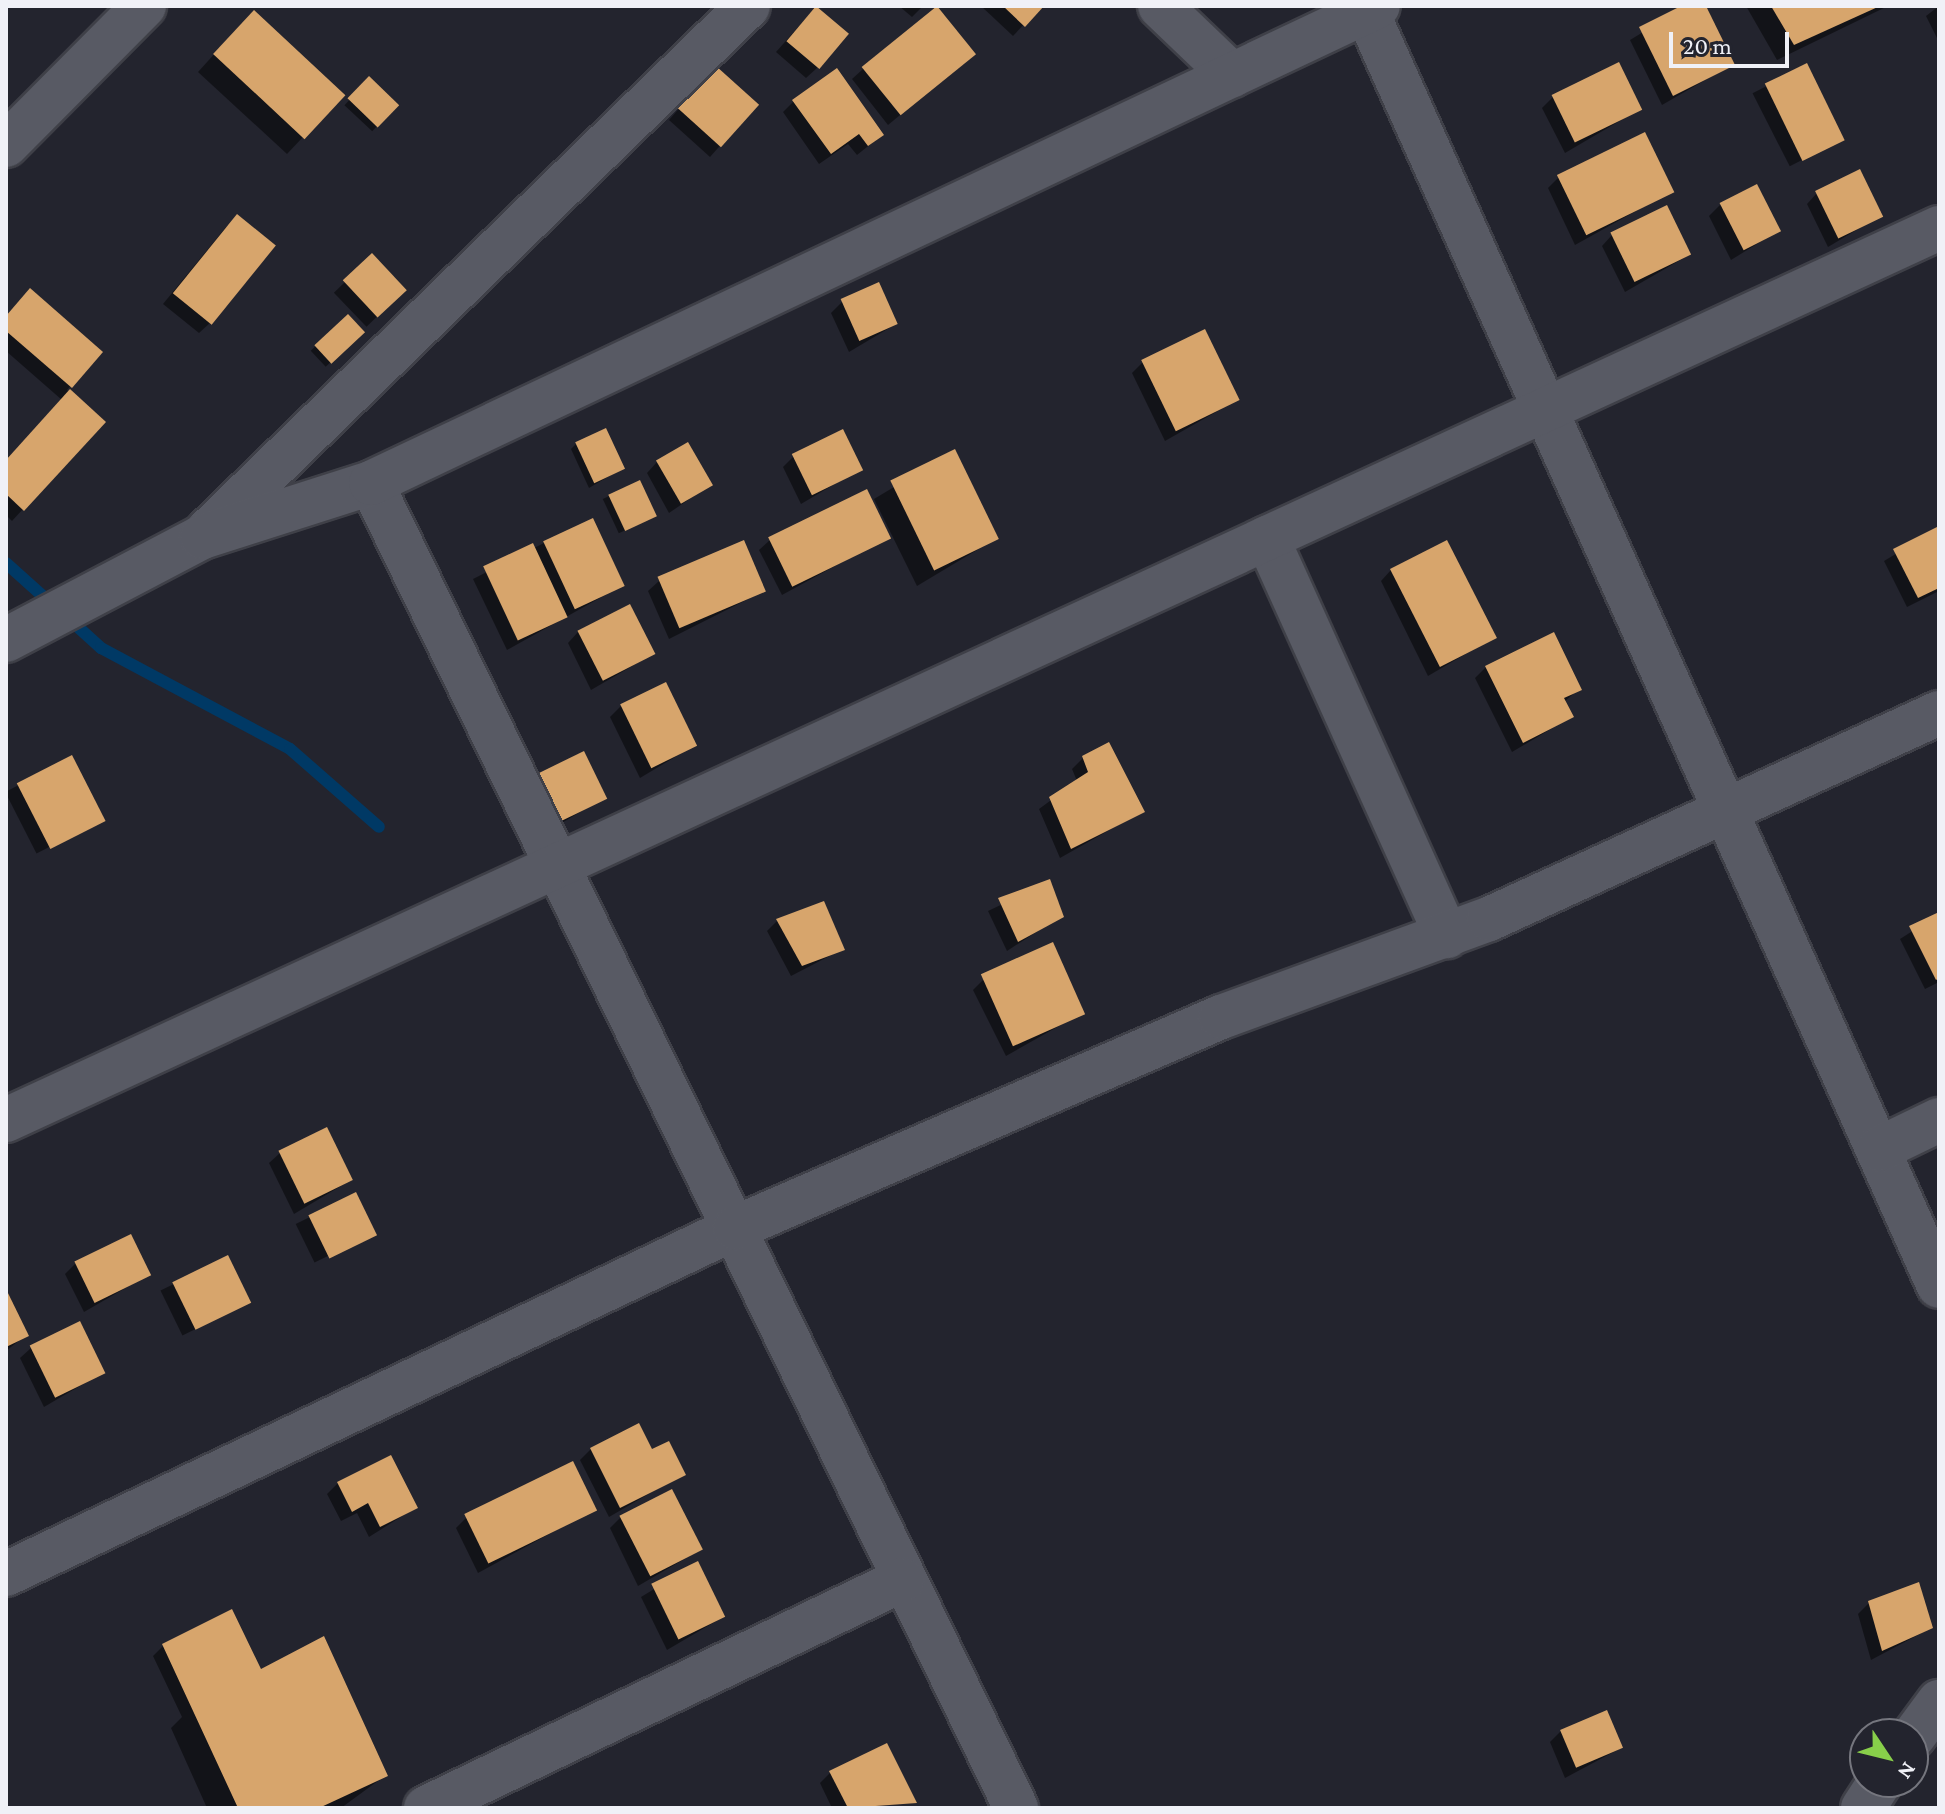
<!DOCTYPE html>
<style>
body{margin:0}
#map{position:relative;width:1945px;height:1814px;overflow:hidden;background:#23242e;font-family:"Crimson Pro",serif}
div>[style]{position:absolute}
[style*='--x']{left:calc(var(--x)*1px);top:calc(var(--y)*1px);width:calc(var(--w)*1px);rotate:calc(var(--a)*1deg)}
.shadow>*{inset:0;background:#0007;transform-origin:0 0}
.stream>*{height:12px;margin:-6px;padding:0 6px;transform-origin:6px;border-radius:6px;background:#003965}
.building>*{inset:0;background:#d7a56c;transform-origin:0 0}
.roads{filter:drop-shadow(2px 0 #3f4048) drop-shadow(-2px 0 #3f4048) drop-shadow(0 2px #3f4048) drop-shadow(0 -2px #3f4048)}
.street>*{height:44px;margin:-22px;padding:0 22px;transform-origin:22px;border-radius:22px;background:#585a64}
span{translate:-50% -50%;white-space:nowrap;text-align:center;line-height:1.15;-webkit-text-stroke:8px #23242e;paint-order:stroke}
.frame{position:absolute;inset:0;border:8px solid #f0f1f7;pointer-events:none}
.north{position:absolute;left:1849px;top:1718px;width:80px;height:80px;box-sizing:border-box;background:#23242e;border:2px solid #75767e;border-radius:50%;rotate:125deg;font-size:22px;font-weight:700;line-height:32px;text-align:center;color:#f0f1f7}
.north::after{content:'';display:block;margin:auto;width:28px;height:36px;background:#88cf4a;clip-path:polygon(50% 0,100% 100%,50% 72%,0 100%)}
.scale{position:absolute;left:1669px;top:32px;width:120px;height:36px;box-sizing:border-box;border:4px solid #f0f1f7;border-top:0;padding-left:10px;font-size:24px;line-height:28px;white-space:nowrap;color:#f0f1f7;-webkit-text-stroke:6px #23242e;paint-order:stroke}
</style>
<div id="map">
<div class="shadow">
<div style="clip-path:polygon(899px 6px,923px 6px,912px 17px)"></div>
<div style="clip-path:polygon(981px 6px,1041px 6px,1013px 36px)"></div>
<div style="clip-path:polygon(1686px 6px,1704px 6px,1733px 64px,1662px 105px,1630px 40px)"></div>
<div style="clip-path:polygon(1746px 6px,1888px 6px,1777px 60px)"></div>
<div style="clip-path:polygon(1939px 6px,1939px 42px,1926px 16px)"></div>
<div style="clip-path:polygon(815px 8px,817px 68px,806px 78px,776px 52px)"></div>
<div style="clip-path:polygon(237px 29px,303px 137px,287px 154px,198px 72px)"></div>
<div style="clip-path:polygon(962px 64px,888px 125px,852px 79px,863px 69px)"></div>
<div style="left:1806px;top:66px;width:82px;height:60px;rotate:63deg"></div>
<div style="left:369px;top:79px;width:38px;height:36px;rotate:43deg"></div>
<div style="clip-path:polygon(705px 79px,756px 105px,710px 157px,669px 120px)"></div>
<div style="clip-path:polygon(1553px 97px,1640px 109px,1565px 153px,1542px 108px)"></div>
<div style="clip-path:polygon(794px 101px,882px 135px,857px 155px,848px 144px,819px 164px,783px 112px)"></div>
<div style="clip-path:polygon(1558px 178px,1672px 191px,1575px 245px,1548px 188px)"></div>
<div style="clip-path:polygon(1817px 193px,1880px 216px,1828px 247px,1807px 204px)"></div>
<div style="clip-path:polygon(1720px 205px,1778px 231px,1731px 260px,1709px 216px)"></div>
<div style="clip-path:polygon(226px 227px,210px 323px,199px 333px,163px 304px)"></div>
<div style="clip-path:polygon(1612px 235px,1689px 255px,1625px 292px,1602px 246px)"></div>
<div style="left:372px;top:256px;width:47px;height:53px;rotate:46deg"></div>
<div style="clip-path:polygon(842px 302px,896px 324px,849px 352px,831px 313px)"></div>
<div style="left:348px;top:316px;width:22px;height:51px;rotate:47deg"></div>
<div style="clip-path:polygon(6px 317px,100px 352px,67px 390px,103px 422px,12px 521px,6px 515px,6px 462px,62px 400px,6px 351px)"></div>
<div style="clip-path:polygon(1143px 362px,1237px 400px,1165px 441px,1132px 373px)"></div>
<div style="clip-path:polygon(576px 444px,623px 468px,589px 488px,571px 449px)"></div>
<div style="clip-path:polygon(954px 451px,997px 538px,917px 586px,874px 499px)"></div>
<div style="clip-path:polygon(794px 456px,860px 469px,801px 504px,783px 467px)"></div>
<div style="clip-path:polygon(657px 462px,710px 485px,669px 513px,647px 473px)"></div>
<div style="left:639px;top:482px;width:38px;height:40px;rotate:65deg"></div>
<div style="clip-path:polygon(1939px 528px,1939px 591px,1907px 607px,1884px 561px)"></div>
<div style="clip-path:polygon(888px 537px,782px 595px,759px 550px,770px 540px)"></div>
<div style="clip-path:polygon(544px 543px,623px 585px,507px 650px,473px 579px)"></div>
<div style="clip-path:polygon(1391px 570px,1493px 638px,1428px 676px,1381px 581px)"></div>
<div style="clip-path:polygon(659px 581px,764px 591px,669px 639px,648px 591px)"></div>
<div style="clip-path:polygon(578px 632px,653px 654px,591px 690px,568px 643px)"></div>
<div style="clip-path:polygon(1486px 667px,1579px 689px,1564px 702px,1571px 717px,1512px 752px,1475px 678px)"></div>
<div style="clip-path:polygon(621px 706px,695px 745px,640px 778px,610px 717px)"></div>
<div style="left:72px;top:758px;width:69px;height:75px;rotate:63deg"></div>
<div style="clip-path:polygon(1083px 758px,1143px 811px,1060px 858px,1039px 809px,1077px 781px,1072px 769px)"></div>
<div style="clip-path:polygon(527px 787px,604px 798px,548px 831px)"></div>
<div style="clip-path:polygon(1049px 882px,1061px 916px,1007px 951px,988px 911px)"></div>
<div style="clip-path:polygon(1939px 914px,1939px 982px,1925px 989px,1900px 939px)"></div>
<div style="clip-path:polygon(777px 921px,843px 949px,791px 976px,767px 931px)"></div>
<div style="clip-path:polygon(984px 979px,1082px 1013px,1006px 1056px,973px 990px)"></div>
<div style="clip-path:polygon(280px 1153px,351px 1180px,294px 1214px,269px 1163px)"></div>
<div style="left:355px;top:1195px;width:43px;height:66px;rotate:64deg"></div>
<div style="left:227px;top:1258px;width:50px;height:74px;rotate:64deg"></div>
<div style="clip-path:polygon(76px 1263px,148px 1275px,84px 1312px,65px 1274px)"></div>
<div style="clip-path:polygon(6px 1294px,26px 1335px,6px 1351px)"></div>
<div style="clip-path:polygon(31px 1348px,102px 1373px,44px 1407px,20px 1358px)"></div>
<div style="clip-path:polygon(591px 1449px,651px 1452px,683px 1474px,609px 1517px,580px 1460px)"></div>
<div style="clip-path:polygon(338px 1483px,415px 1508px,369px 1537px,357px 1513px,341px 1521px,327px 1494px)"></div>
<div style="clip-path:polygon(595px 1509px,478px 1573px,456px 1528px,467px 1517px)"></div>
<div style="clip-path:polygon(621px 1517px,700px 1550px,638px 1586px,610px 1528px)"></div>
<div style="clip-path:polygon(697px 1563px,723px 1617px,667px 1650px,641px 1597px)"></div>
<div style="clip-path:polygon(1869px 1603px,1931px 1628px,1871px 1660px,1858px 1614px)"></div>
<div style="clip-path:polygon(164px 1645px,260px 1671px,386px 1775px,341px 1808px,207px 1808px,171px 1728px,182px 1717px,153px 1656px)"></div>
<div style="clip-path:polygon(1561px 1731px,1621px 1748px,1565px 1778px,1550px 1742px)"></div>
<div style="clip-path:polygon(830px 1773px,914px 1803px,832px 1808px,820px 1783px)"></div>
</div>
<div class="stream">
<div style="--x:6;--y:563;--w:64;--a:41.9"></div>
<div style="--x:68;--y:618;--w:45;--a:42.3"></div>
<div style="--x:101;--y:648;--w:214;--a:28.1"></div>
<div style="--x:290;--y:749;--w:118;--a:41.2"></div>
</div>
<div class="building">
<div style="left:816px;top:6px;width:43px;height:46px;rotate:40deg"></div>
<div style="left:937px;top:6px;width:62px;height:97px;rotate:51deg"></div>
<div style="clip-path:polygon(1003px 6px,1044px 6px,1025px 27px)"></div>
<div style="clip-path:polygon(1681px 6px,1706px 6px,1735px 65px,1673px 96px,1639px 27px)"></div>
<div style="clip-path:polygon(1771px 6px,1880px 6px,1794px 45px)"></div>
<div style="left:254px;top:10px;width:125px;height:60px;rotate:43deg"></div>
<div style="left:1619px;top:62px;width:53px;height:75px;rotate:64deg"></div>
<div style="left:1807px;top:63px;width:86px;height:47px;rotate:64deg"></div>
<div style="left:716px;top:66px;width:58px;height:57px;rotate:42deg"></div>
<div style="clip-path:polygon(837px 68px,884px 135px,868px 146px,859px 134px,831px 154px,792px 100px)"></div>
<div style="left:369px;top:76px;width:42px;height:31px;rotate:44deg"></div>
<div style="left:1645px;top:132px;width:67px;height:98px;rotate:64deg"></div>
<div style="left:1860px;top:169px;width:53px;height:50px;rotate:64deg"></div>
<div style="left:1757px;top:184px;width:53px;height:42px;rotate:63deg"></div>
<div style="left:1667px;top:205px;width:55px;height:63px;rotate:64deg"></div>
<div style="left:237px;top:214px;width:50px;height:102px;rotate:39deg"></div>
<div style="left:372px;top:253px;width:51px;height:40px;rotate:47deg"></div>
<div style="left:879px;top:282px;width:46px;height:42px;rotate:66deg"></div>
<div style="clip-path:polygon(30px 288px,103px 352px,72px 388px,6px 331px,6px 316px)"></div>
<div style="left:348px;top:314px;width:25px;height:46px;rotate:47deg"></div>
<div style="left:1205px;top:329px;width:79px;height:71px;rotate:64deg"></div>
<div style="clip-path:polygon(70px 389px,106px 422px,24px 511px,6px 494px,6px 460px)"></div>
<div style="left:606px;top:428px;width:45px;height:34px;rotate:65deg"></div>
<div style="left:843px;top:429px;width:46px;height:57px;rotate:64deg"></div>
<div style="left:688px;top:442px;width:50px;height:37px;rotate:60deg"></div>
<div style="left:955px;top:449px;width:100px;height:72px;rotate:64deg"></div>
<div style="left:640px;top:480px;width:40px;height:35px;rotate:65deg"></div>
<div style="left:867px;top:489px;width:55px;height:110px;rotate:64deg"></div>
<div style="left:593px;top:518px;width:75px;height:55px;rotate:65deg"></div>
<div style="clip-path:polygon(1939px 526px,1939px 588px,1918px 598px,1893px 549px)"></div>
<div style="left:744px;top:540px;width:56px;height:94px;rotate:67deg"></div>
<div style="left:1447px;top:540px;width:110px;height:64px;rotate:63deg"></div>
<div style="left:533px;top:543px;width:82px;height:55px;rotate:65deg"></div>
<div style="left:630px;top:604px;width:56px;height:59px;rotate:63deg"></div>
<div style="clip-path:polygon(1554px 632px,1582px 690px,1564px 698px,1574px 717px,1523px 743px,1485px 666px)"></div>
<div style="left:666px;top:682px;width:71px;height:51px;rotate:64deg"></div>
<div style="clip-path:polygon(1109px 742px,1145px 812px,1071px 849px,1049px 797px,1088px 772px,1082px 756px)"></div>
<div style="left:584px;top:751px;width:53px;height:54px;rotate:64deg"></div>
<div style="left:72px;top:755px;width:74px;height:62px;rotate:63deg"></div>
<div style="clip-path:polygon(1050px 879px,1064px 917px,1018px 942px,998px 898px)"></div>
<div style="clip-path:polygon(824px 901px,845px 950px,802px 966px,776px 919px)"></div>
<div style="clip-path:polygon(1939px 912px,1939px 978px,1936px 980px,1909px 926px)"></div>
<div style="left:1053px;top:942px;width:79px;height:79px;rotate:66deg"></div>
<div style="left:327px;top:1127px;width:59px;height:54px;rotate:64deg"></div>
<div style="left:356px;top:1192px;width:48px;height:53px;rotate:64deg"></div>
<div style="left:131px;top:1234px;width:46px;height:63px;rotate:64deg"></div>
<div style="left:228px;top:1255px;width:53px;height:62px;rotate:64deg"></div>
<div style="clip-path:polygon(6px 1289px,29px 1336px,6px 1347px)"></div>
<div style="left:80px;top:1321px;width:58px;height:56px;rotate:64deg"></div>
<div style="clip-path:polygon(639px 1423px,652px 1449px,669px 1441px,686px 1475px,620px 1508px,590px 1448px)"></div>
<div style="clip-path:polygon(391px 1455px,418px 1508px,380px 1527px,368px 1503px,352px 1512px,337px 1482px)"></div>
<div style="left:573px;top:1461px;width:55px;height:121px;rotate:64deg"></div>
<div style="left:672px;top:1489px;width:68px;height:59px;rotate:63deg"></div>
<div style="left:698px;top:1561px;width:62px;height:52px;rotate:64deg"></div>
<div style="clip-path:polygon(1919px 1582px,1933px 1628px,1882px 1651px,1868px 1601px)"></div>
<div style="clip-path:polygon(232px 1609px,261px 1669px,324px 1636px,388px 1776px,319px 1808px,238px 1808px,162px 1644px)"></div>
<div style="left:1607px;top:1710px;width:41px;height:51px;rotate:67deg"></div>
<div style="clip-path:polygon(887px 1743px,917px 1803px,848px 1808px,829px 1771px)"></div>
</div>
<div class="roads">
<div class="street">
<div style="--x:1160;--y:6;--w:100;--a:43.8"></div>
<div style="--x:1364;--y:6;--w:1403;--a:65.81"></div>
<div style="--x:6;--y:145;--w:196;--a:-45.2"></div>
<div style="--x:371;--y:483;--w:1474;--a:64.04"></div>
<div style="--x:208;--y:531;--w:753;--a:-44.19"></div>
<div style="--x:1267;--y:538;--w:437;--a:65.7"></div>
<div style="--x:6;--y:640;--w:221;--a:-27.7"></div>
<div style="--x:202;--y:537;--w:177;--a:-17.7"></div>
<div style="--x:371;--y:483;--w:1114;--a:-25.35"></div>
<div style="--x:6;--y:1120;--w:2129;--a:-24.77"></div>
<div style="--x:1879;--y:1149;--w:67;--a:-25.8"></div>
<div style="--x:6;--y:1574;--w:807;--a:-25.39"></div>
<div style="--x:735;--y:1228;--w:530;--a:-23.47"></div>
<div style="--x:1221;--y:1017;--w:285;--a:-20.1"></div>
<div style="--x:1489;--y:919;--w:495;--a:-24.6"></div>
<div style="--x:1913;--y:1737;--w:44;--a:-53.4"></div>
<div style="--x:426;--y:1808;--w:528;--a:-25.59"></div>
<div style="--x:1863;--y:1808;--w:31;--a:-57"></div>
</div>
</div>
<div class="frame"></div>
<div class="north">N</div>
<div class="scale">20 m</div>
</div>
